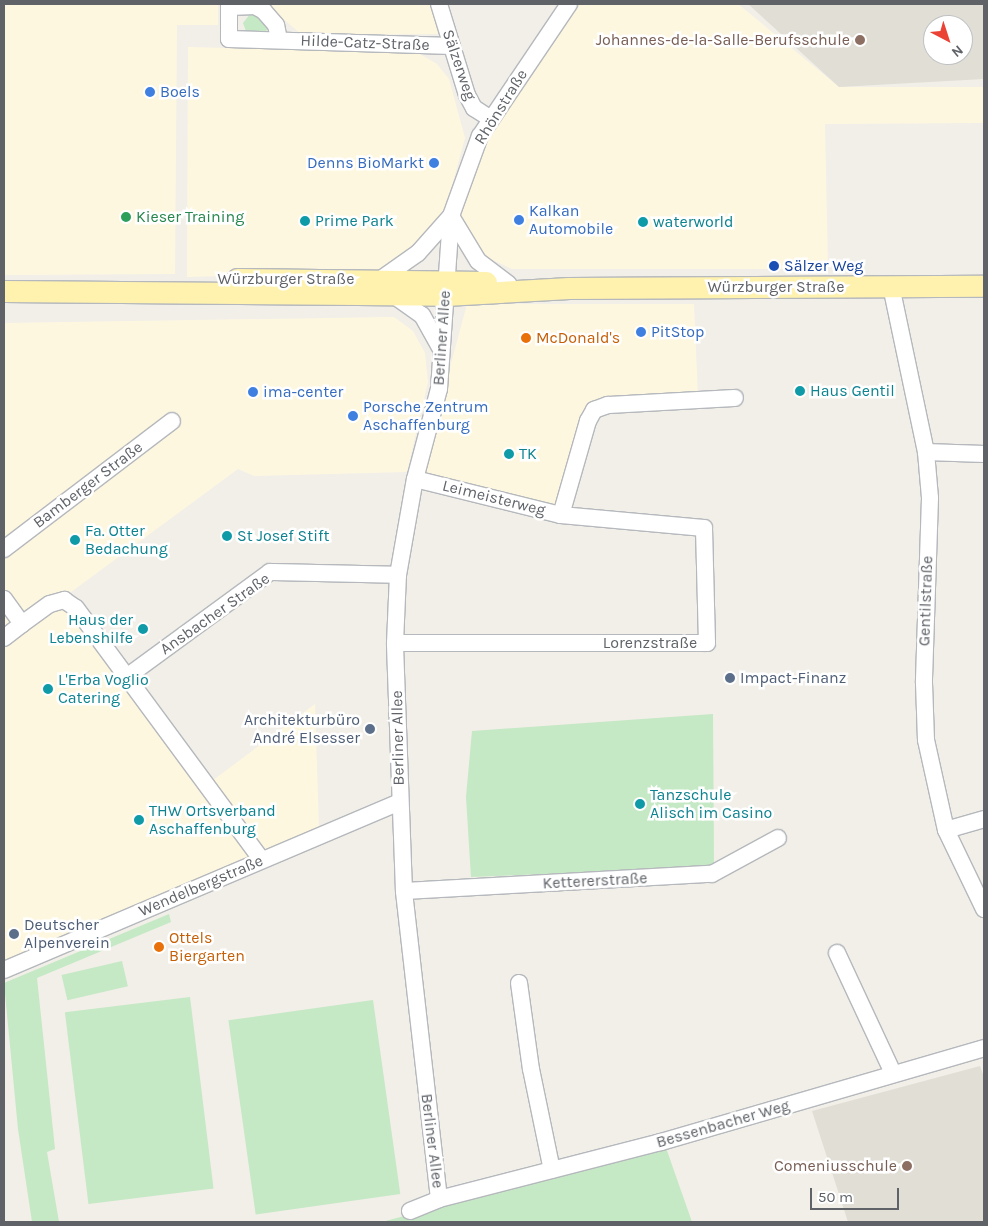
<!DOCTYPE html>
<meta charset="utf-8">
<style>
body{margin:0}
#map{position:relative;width:988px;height:1226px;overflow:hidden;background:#f1efe8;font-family:Karla,sans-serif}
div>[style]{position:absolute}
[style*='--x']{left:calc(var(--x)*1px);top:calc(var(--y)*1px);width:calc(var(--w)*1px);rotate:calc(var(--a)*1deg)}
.commercial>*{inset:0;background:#fef7e0}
.education>*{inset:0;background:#e1ded6}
.green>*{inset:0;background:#c5e8c5;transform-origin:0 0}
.roads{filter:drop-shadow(1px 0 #b5b8bc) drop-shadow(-1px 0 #b5b8bc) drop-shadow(0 1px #b5b8bc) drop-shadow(0 -1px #b5b8bc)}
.minor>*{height:16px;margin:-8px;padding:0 8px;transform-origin:8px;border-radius:8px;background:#fff}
.major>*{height:21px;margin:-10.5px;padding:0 10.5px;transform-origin:10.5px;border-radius:10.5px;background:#fff2af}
.dots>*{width:14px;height:14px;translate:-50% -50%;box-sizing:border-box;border:2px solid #fff;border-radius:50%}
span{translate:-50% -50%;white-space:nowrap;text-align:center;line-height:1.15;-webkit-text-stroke:5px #fff;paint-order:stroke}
.education-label{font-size:16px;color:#785e54}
.right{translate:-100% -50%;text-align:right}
.street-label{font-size:16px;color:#5f6368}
.shop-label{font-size:16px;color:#366cbe}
.left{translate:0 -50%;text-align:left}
.leisure-label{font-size:16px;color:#27864d}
.culture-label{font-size:16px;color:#0d838f}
.transit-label{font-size:16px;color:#164399}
.food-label{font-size:16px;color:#c56008}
.service-label{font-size:16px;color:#4e5e75}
.frame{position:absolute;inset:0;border:5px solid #5f6368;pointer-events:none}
.north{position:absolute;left:923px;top:15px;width:50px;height:50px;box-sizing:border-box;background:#fff;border:1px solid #bfc1c3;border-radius:50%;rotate:140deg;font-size:14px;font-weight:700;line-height:20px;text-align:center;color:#5f6368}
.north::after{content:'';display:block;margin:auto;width:18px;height:22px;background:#ea4335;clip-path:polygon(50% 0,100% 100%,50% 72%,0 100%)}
.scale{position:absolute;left:810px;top:1188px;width:89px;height:22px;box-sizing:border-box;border:2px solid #5f6368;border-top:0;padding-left:6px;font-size:15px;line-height:18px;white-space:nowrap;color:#5f6368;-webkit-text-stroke:4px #fff;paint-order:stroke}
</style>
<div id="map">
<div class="commercial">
<div style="clip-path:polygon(4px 4px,218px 4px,218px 25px,177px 25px,175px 274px,4px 275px)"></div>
<div style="clip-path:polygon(266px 4px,432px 4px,438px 34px,302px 35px)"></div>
<div style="clip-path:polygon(577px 4px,738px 4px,839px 87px,984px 87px,984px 123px,825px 124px,828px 269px,512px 269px,482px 255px,464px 229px,460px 213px,490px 135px)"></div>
<div style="clip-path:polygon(188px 47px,418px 53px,437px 64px,449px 79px,465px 138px,444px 215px,419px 241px,394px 261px,374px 272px,187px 277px)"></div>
<div style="clip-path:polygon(467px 304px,694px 304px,698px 398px,594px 410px,565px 520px,418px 487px)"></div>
<div style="clip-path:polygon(394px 317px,413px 331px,425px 353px,428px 382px,407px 472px,254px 476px,238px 469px,67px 595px,212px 781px,315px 704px,319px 829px,4px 961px,4px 323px)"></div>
</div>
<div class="education">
<div style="clip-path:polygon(evenodd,748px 4px,984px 4px,984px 79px,839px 87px,748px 4px,933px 25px,963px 25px,963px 55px,933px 55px,933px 25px)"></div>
<div style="clip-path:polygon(980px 1066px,984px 1077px,984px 1222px,848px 1222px,812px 1111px)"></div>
</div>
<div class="green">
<div style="clip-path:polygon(250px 14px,256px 15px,267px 25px,267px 30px,263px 33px,246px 31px,243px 23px)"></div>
<div style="clip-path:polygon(713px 714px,714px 867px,471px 877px,466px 797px,472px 731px)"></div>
<div style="clip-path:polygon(169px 914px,171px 922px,37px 978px,55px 1149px,47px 1152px,59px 1222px,32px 1222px,18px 1129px,4px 983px)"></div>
<div style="left:122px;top:961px;width:26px;height:62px;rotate:77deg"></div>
<div style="left:190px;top:997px;width:193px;height:126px;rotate:83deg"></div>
<div style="left:373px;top:1000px;width:196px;height:146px;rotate:82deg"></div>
<div style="clip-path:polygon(665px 1145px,692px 1222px,382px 1222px)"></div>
</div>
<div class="roads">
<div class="minor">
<div style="--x:439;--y:4;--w:95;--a:72.9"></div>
<div style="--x:467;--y:95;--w:15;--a:62"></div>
<div style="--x:474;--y:108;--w:20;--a:33"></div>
<div style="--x:279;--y:40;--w:15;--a:-101"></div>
<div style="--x:276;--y:25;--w:18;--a:-131"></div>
<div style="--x:264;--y:11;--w:10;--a:-151"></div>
<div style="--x:255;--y:6;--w:26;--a:178"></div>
<div style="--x:229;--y:7;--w:32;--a:90"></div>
<div style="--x:229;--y:39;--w:223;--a:1.8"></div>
<div style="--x:452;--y:218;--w:50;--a:58.8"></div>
<div style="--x:478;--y:261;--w:38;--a:37"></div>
<div style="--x:381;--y:279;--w:45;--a:-35.1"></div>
<div style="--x:418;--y:253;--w:50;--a:-48.3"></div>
<div style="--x:891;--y:286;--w:170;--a:78.1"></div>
<div style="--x:926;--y:452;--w:46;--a:85"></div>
<div style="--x:930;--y:498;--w:185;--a:91.9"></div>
<div style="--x:924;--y:683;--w:57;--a:88"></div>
<div style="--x:926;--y:740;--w:92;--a:77.5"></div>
<div style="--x:946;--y:830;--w:88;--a:64.3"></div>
<div style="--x:393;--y:295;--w:35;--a:35"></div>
<div style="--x:422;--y:315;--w:38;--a:61"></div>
<div style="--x:926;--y:452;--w:58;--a:2"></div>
<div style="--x:415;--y:479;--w:150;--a:13.9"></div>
<div style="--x:561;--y:515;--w:98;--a:-74"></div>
<div style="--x:588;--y:421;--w:13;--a:-61"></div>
<div style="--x:594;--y:410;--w:15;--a:-20"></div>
<div style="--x:608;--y:405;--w:127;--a:-3.2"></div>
<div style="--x:4;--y:549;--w:211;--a:-37.3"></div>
<div style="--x:4;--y:599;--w:31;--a:54"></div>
<div style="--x:22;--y:624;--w:34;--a:-36"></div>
<div style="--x:50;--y:604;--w:15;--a:-16"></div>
<div style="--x:64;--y:600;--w:14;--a:34"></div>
<div style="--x:76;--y:608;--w:313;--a:53.6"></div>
<div style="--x:4;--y:638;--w:23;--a:-38"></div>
<div style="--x:395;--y:643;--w:312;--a:0"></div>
<div style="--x:707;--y:643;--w:115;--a:-91.5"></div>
<div style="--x:704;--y:528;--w:144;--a:-174.8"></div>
<div style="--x:128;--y:676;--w:176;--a:-36.2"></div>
<div style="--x:270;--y:572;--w:128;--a:1.3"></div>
<div style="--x:946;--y:830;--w:40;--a:-16"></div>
<div style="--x:404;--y:891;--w:308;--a:-3.2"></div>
<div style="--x:712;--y:874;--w:75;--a:-28.6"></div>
<div style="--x:837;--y:953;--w:132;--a:65"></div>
<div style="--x:4;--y:970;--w:428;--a:-23"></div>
<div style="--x:519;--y:983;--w:87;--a:82.1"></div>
<div style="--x:531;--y:1069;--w:103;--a:78.3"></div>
<div style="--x:439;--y:1199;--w:310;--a:-96.5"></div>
<div style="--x:404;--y:891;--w:248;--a:-92.1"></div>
<div style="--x:395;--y:643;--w:68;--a:-87.5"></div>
<div style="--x:398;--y:575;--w:97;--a:-80"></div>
<div style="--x:415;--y:479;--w:93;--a:-75.1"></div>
<div style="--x:439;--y:389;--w:173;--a:-86"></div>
<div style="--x:451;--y:216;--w:85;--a:-70.1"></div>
<div style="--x:480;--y:136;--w:159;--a:-56"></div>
<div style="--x:410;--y:1211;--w:31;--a:-22"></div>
<div style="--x:439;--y:1199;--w:229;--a:-14.4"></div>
<div style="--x:661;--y:1142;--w:336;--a:-16.2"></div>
</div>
<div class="major">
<div style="--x:237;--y:279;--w:249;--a:0.7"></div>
<div style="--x:4;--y:291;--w:441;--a:0.5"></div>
<div style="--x:445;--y:295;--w:124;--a:-3.2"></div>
<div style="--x:569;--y:288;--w:415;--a:-0.3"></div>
</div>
</div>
<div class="dots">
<div style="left:860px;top:40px;background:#8d6e63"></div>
<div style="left:150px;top:92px;background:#3f7fe0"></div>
<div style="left:434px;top:163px;background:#3f7fe0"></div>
<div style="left:126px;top:217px;background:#2e9e5b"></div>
<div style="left:519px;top:220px;background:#3f7fe0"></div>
<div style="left:305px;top:221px;background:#0f9aa8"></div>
<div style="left:643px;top:222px;background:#0f9aa8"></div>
<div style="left:774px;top:266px;background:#1a4fb4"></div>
<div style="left:641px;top:332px;background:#3f7fe0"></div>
<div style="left:526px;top:338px;background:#e8710a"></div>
<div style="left:800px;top:391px;background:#0f9aa8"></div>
<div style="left:253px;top:392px;background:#3f7fe0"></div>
<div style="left:353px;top:416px;background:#3f7fe0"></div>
<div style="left:509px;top:454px;background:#0f9aa8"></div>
<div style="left:227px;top:536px;background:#0f9aa8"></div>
<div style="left:75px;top:540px;background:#0f9aa8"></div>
<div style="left:143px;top:629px;background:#0f9aa8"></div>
<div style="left:730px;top:678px;background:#5c6f8a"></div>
<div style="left:48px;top:689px;background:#0f9aa8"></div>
<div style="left:370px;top:729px;background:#5c6f8a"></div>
<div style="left:640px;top:804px;background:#0f9aa8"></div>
<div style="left:139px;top:820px;background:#0f9aa8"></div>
<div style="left:14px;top:934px;background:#5c6f8a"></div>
<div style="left:159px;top:947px;background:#e8710a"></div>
<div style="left:907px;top:1166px;background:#8d6e63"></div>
</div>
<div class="education-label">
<span class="right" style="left:850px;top:40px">Johannes-de-la-Salle-Berufsschule</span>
<span class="right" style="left:897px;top:1166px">Comeniusschule</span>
</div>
<div class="street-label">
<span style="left:365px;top:43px;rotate:2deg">Hilde-Catz-Straße</span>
<span style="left:459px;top:65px;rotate:71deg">Sälzerweg</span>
<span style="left:501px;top:107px;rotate:-58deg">Rhönstraße</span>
<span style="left:286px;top:279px">Würzburger Straße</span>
<span style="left:776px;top:287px">Würzburger Straße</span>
<span style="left:442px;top:338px;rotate:-86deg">Berliner Allee</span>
<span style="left:88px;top:485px;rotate:-37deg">Bamberger Straße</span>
<span style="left:494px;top:498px;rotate:14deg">Leimeisterweg</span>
<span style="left:926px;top:601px;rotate:-88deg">Gentilstraße</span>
<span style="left:215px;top:614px;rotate:-35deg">Ansbacher Straße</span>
<span style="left:650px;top:643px">Lorenzstraße</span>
<span style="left:398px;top:738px;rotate:-91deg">Berliner Allee</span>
<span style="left:595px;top:881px;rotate:-3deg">Kettererstraße</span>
<span style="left:201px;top:886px;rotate:-23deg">Wendelbergstraße</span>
<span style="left:723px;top:1124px;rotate:-16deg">Bessenbacher Weg</span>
<span style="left:432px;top:1141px;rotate:83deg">Berliner Allee</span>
</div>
<div class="shop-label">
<span class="left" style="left:160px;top:92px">Boels</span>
<span class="right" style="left:424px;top:163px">Denns BioMarkt</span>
<span class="left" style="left:529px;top:220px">Kalkan<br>Automobile</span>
<span class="left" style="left:651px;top:332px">PitStop</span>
<span class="left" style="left:263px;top:392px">ima-center</span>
<span class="left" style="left:363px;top:416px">Porsche Zentrum<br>Aschaffenburg</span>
</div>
<div class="leisure-label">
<span class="left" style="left:136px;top:217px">Kieser Training</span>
</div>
<div class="culture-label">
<span class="left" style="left:315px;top:221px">Prime Park</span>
<span class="left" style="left:653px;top:222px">waterworld</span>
<span class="left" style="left:810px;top:391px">Haus Gentil</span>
<span class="left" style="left:519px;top:454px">TK</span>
<span class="left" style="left:85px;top:540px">Fa. Otter<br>Bedachung</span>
<span class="left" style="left:237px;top:536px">St Josef Stift</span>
<span class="right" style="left:133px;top:629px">Haus der<br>Lebenshilfe</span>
<span class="left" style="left:58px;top:689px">L'Erba Voglio<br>Catering</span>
<span class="left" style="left:650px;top:804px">Tanzschule<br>Alisch im Casino</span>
<span class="left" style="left:149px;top:820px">THW Ortsverband<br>Aschaffenburg</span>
</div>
<div class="transit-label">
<span class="left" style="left:784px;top:266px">Sälzer Weg</span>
</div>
<div class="food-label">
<span class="left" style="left:536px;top:338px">McDonald's</span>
<span class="left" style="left:169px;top:947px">Ottels<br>Biergarten</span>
</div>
<div class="service-label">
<span class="left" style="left:740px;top:678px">Impact-Finanz</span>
<span class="right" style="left:360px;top:729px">Architekturbüro<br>André Elsesser</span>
<span class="left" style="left:24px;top:934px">Deutscher<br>Alpenverein</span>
</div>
<div class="frame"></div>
<div class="north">N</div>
<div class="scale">50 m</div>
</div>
